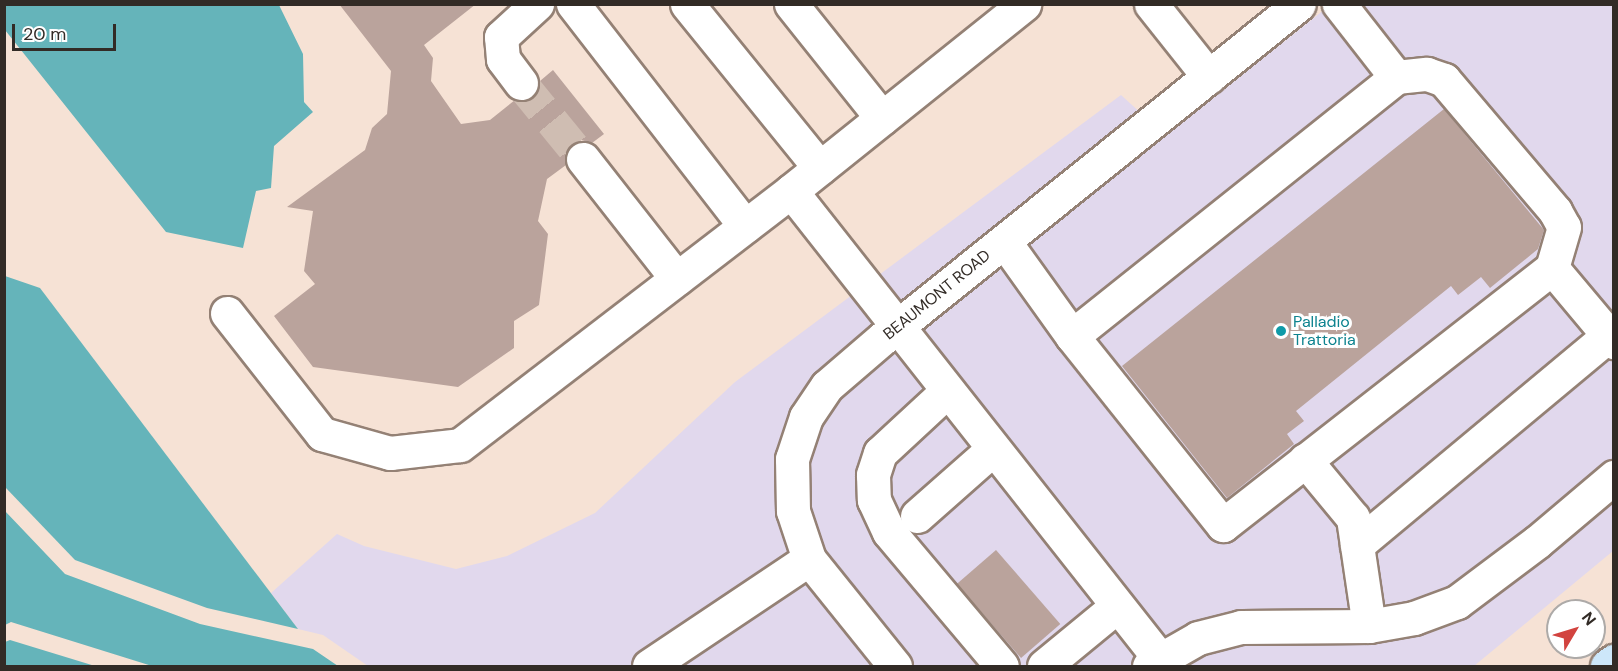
<!DOCTYPE html>
<style>
body{margin:0}
#map{position:relative;width:1618px;height:671px;overflow:hidden;background:#f6e2d5;font-family:"DM Sans",sans-serif}
div>[style]{position:absolute}
[style*='--x']{left:calc(var(--x)*1px);top:calc(var(--y)*1px);width:calc(var(--w)*1px);rotate:calc(var(--a)*1deg)}
.commercial>*{inset:0;background:#e1d8ed}
.water>*{inset:0;background:#65b4ba}
.building>*{inset:0;background:#baa39c;transform-origin:0 0}
.minor-tunnel>*{height:33px;margin-top:-16.5px;transform-origin:0;background:repeating-linear-gradient(90deg,#cfbdb2 0 33px,transparent 0 49px)}
.roads{filter:drop-shadow(2px 0 #948175) drop-shadow(-2px 0 #948175) drop-shadow(0 2px #948175) drop-shadow(0 -2px #948175)}
.minor>*{height:33px;margin:-16.5px;padding:0 16.5px;transform-origin:16.5px;border-radius:16.5px;background:#fff}
.major>*{height:33px;margin:-16.5px;padding:0 16.5px;transform-origin:16.5px;border-radius:16.5px;background:#cde7fa}
.dots>*{width:16px;height:16px;translate:-50% -50%;box-sizing:border-box;border:3px solid #fff;border-radius:50%}
span{translate:-50% -50%;white-space:nowrap;text-align:center;line-height:1.15;-webkit-text-stroke:6px #fff;paint-order:stroke}
.street-label{font-size:16px;color:#322b26}
.culture-label{font-size:16px;color:#0d838f}
.left{translate:0 -50%;text-align:left}
.frame{position:absolute;inset:0;border:6px solid #322b26;pointer-events:none}
.north{position:absolute;left:1546px;top:599px;width:60px;height:60px;box-sizing:border-box;background:#fff;border:2px solid #adaaa8;border-radius:50%;rotate:52deg;font-size:16px;font-weight:700;line-height:24px;text-align:center;color:#322b26}
.north::after{content:'';display:block;margin:auto;width:21px;height:27px;background:#d2433f;clip-path:polygon(50% 0,100% 100%,50% 72%,0 100%)}
.scale{position:absolute;left:12px;top:24px;width:104px;height:27px;box-sizing:border-box;border:3px solid #322b26;border-top:0;padding-left:8px;font-size:18px;line-height:21px;white-space:nowrap;color:#322b26;-webkit-text-stroke:4px #fff;paint-order:stroke}
</style>
<div id="map">
<div class="commercial">
<div style="clip-path:polygon(1330px 5px,1613px 5px,1613px 551px,1474px 666px,368px 666px,323px 635px,298px 629px,271px 593px,337px 534px,364px 546px,456px 569px,507px 556px,595px 513px,735px 382px,1121px 95px,1166px 136px)"></div>
</div>
<div class="water">
<div style="clip-path:polygon(4px 5px,279px 5px,303px 54px,304px 102px,313px 112px,274px 146px,271px 188px,256px 191px,243px 248px,166px 232px,5px 30px)"></div>
<div style="clip-path:polygon(5px 276px,40px 288px,298px 629px,207px 608px,75px 560px,5px 487px)"></div>
<div style="clip-path:polygon(5px 511px,65px 574px,200px 624px,313px 649px,338px 666px,152px 666px,11px 622px,5px 625px)"></div>
<div style="clip-path:polygon(10px 640px,95px 666px,5px 666px,5px 642px)"></div>
</div>
<div class="building">
<div style="clip-path:polygon(339px 4px,476px 4px,424px 45px,433px 58px,431px 81px,461px 124px,490px 120px,515px 100px,532px 98px,540px 81px,553px 70px,604px 134px,592px 143px,581px 140px,571px 145px,565px 153px,566px 165px,547px 179px,538px 221px,548px 234px,539px 305px,514px 321px,514px 348px,458px 387px,313px 367px,274px 316px,315px 284px,304px 271px,313px 211px,287px 207px,365px 150px,372px 128px,387px 114px,391px 71px)"></div>
<div style="clip-path:polygon(1444px 109px,1544px 230px,1538px 249px,1490px 288px,1481px 277px,1458px 295px,1451px 286px,1296px 411px,1304px 421px,1287px 434px,1294px 444px,1227px 498px,1122px 366px)"></div>
<div style="left:996px;top:550px;width:98px;height:52px;rotate:49deg"></div>
</div>
<div class="minor-tunnel">
<div style="--x:521;--y:83;--w:98;--a:50.8"></div>
</div>
<div class="roads">
<div class="minor">
<div style="--x:573;--y:4;--w:281;--a:52.2"></div>
<div style="--x:687;--y:4;--w:211;--a:51"></div>
<div style="--x:791;--y:4;--w:146;--a:51.4"></div>
<div style="--x:1151;--y:4;--w:93;--a:51.5"></div>
<div style="--x:1396;--y:77;--w:31;--a:-6"></div>
<div style="--x:1427;--y:74;--w:18;--a:19"></div>
<div style="--x:1444;--y:80;--w:172;--a:49.7"></div>
<div style="--x:1555;--y:211;--w:18;--a:61"></div>
<div style="--x:1564;--y:227;--w:43;--a:106.3"></div>
<div style="--x:521;--y:83;--w:30;--a:-127"></div>
<div style="--x:503;--y:59;--w:22;--a:-95"></div>
<div style="--x:501;--y:37;--w:49;--a:-42.5"></div>
<div style="--x:583;--y:159;--w:152;--a:51.9"></div>
<div style="--x:791;--y:191;--w:299;--a:-38.7"></div>
<div style="--x:1004;--y:241;--w:117;--a:54.4"></div>
<div style="--x:1072;--y:336;--w:415;--a:-38.6"></div>
<div style="--x:1396;--y:77;--w:93;--a:-128"></div>
<div style="--x:227;--y:313;--w:154;--a:51.9"></div>
<div style="--x:322;--y:434;--w:71;--a:15.6"></div>
<div style="--x:390;--y:453;--w:70;--a:-6.5"></div>
<div style="--x:460;--y:445;--w:417;--a:-37.5"></div>
<div style="--x:791;--y:191;--w:595;--a:51.76"></div>
<div style="--x:1072;--y:336;--w:242;--a:51.4"></div>
<div style="--x:1223;--y:525;--w:417;--a:-38"></div>
<div style="--x:1552;--y:268;--w:97;--a:50"></div>
<div style="--x:947;--y:391;--w:91;--a:137.2"></div>
<div style="--x:880;--y:453;--w:23;--a:108"></div>
<div style="--x:873;--y:475;--w:25;--a:88"></div>
<div style="--x:874;--y:500;--w:35;--a:65"></div>
<div style="--x:889;--y:532;--w:175;--a:49.9"></div>
<div style="--x:1305;--y:460;--w:75;--a:50.4"></div>
<div style="--x:1353;--y:518;--w:109;--a:81.6"></div>
<div style="--x:917;--y:516;--w:101;--a:-41.4"></div>
<div style="--x:1357;--y:545;--w:327;--a:-39.8"></div>
<div style="--x:649;--y:666;--w:192;--a:-33.8"></div>
<div style="--x:895;--y:666;--w:137;--a:-128.8"></div>
<div style="--x:809;--y:559;--w:51;--a:-108.4"></div>
<div style="--x:793;--y:511;--w:52;--a:-91.1"></div>
<div style="--x:792;--y:459;--w:44;--a:-71.6"></div>
<div style="--x:806;--y:417;--w:37;--a:-56"></div>
<div style="--x:827;--y:386;--w:74;--a:-40.6"></div>
<div style="--x:883;--y:338;--w:533;--a:-38.76"></div>
<div style="--x:1044;--y:666;--w:94;--a:-39.4"></div>
<div style="--x:1149;--y:666;--w:56;--a:-29.7"></div>
<div style="--x:1198;--y:638;--w:44;--a:-14.3"></div>
<div style="--x:1241;--y:627;--w:128;--a:-0.4"></div>
<div style="--x:1369;--y:626;--w:46;--a:-10.1"></div>
<div style="--x:1414;--y:618;--w:46;--a:-20.4"></div>
<div style="--x:1457;--y:602;--w:100;--a:-36.9"></div>
<div style="--x:1537;--y:542;--w:101;--a:-40.2"></div>
</div>
<div class="major">
<div style="--x:1607;--y:666;--w:9;--a:-36"></div>
</div>
</div>
<div class="dots">
<div style="left:1281px;top:331px;background:#0f9aa8"></div>
</div>
<div class="street-label">
<span style="left:937px;top:295px;rotate:-39deg">BEAUMONT ROAD</span>
</div>
<div class="culture-label">
<span class="left" style="left:1293px;top:331px">Palladio<br>Trattoria</span>
</div>
<div class="frame"></div>
<div class="north">N</div>
<div class="scale">20 m</div>
</div>
